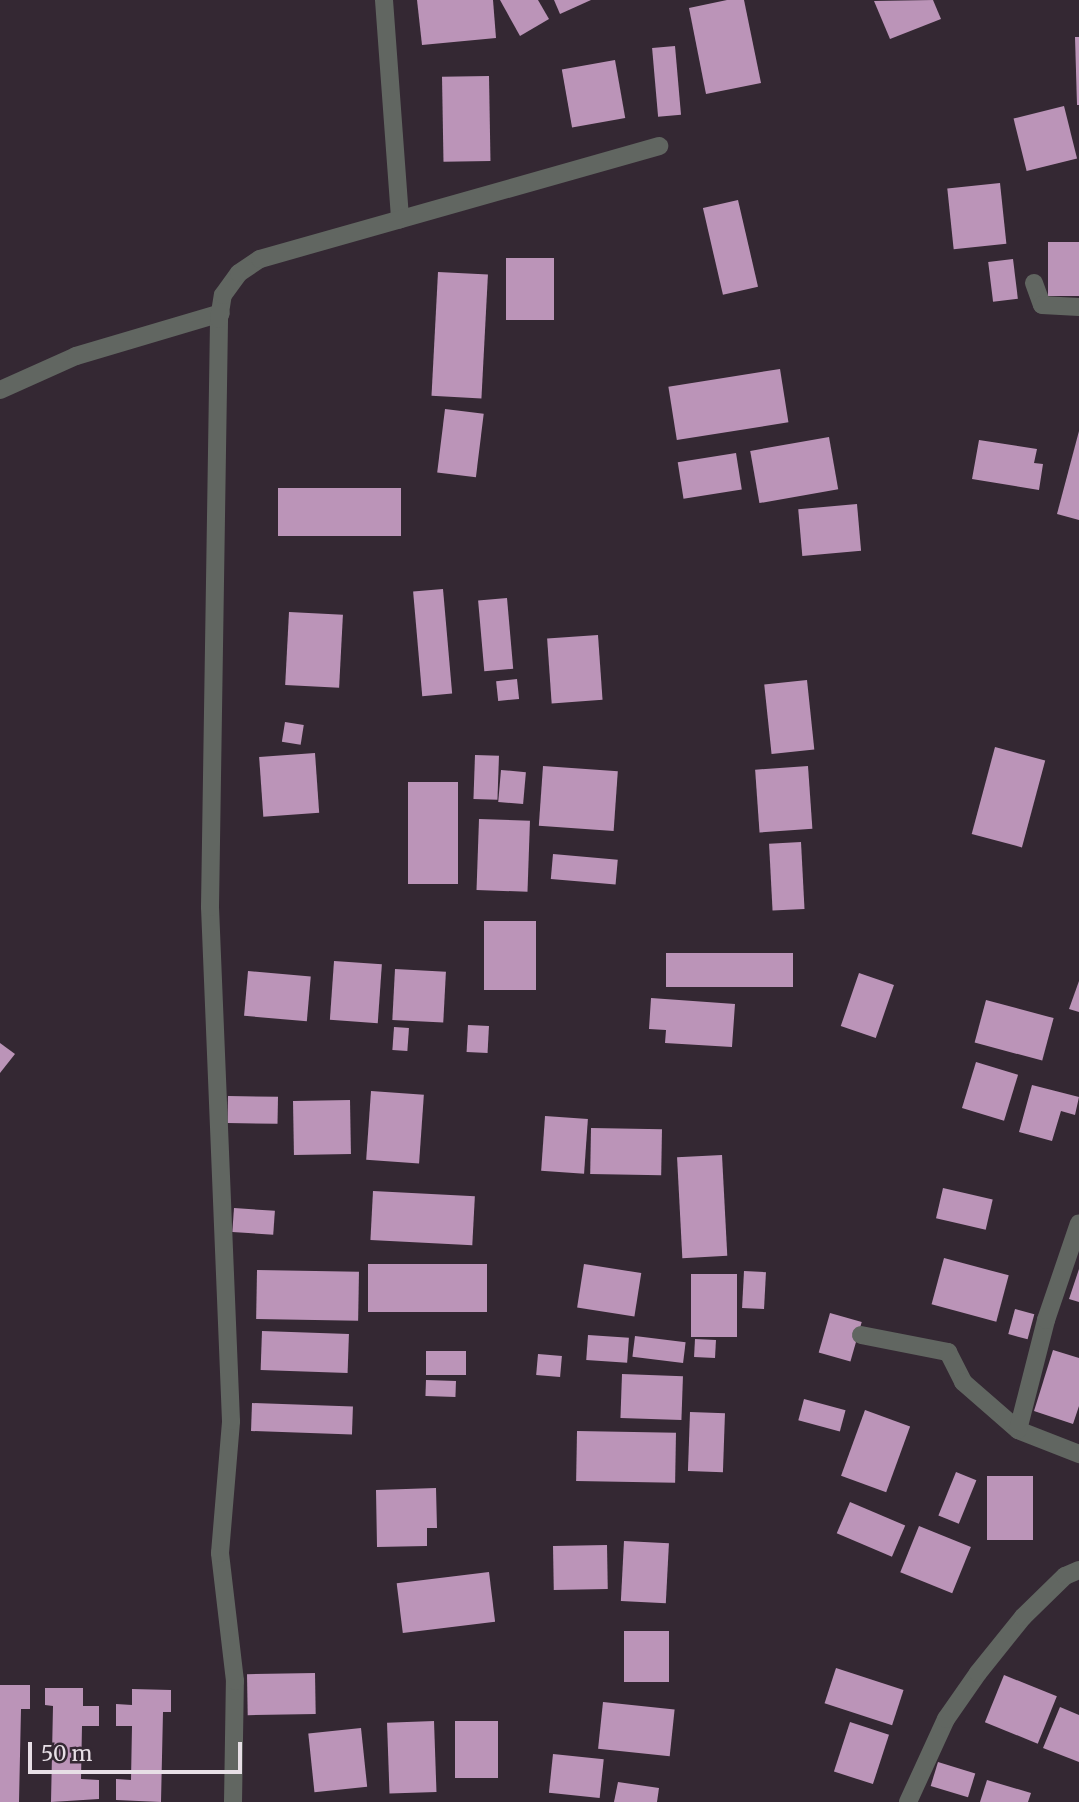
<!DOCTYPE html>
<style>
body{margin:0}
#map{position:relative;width:1079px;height:1802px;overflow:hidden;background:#342833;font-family:Merriweather,serif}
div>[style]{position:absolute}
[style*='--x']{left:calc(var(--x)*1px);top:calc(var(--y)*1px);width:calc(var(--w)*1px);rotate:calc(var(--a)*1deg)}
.building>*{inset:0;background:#bb94b8;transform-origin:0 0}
.minor>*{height:18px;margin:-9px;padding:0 9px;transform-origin:9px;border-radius:9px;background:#616661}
span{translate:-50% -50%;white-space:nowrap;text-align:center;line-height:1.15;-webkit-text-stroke:7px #342833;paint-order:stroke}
.scale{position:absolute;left:28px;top:1742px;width:214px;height:32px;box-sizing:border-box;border:4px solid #e7dfe6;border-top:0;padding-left:9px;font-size:21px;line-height:24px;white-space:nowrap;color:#e7dfe6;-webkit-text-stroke:5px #342833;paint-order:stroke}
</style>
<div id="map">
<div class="building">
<div style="clip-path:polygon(417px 0,493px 0,496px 38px,422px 45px)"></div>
<div style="clip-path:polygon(500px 0,538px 0,549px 19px,520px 36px)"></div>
<div style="clip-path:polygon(554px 0,591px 0,560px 14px)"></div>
<div style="clip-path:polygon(727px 0,744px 0,761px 83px,706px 94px,689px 8px)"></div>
<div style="clip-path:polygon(933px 0,941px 19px,890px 39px,874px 1px)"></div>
<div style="clip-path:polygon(1075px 37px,1079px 37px,1079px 105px,1077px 105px)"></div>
<div style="left:675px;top:46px;width:69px;height:23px;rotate:85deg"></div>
<div style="left:615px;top:60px;width:59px;height:54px;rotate:80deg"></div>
<div style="left:489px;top:76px;width:85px;height:47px;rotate:89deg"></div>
<div style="left:1064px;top:106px;width:54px;height:52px;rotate:76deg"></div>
<div style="left:1000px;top:183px;width:61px;height:53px;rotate:84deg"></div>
<div style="left:738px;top:200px;width:89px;height:36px;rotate:77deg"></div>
<div style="left:1079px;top:242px;width:54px;height:31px;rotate:90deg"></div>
<div style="left:506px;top:258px;width:48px;height:62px"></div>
<div style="left:1013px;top:259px;width:40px;height:25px;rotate:83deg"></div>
<div style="left:438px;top:272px;width:50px;height:124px;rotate:3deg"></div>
<div style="left:780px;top:369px;width:54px;height:113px;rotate:81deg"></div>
<div style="left:445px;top:409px;width:39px;height:64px;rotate:7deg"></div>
<div style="clip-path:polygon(1079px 431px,1079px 520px,1057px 514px)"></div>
<div style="left:829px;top:437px;width:53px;height:80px;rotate:80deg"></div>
<div style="clip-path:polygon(979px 440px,1037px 449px,1034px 463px,1043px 464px,1039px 490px,972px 479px)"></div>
<div style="left:736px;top:453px;width:37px;height:59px;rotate:81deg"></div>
<div style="left:401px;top:488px;width:48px;height:123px;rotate:90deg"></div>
<div style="left:857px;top:504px;width:47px;height:59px;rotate:85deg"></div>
<div style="left:443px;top:589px;width:105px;height:30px;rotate:85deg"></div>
<div style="left:507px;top:598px;width:71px;height:29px;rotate:85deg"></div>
<div style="left:289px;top:612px;width:54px;height:73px;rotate:3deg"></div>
<div style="left:598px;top:635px;width:65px;height:51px;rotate:86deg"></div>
<div style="left:517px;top:679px;width:20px;height:21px;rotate:84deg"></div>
<div style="left:807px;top:680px;width:70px;height:43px;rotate:84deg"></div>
<div style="left:285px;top:722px;width:19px;height:20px;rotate:9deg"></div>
<div style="left:995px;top:747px;width:52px;height:90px;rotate:15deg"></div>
<div style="left:315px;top:753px;width:60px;height:56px;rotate:86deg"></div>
<div style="left:475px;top:755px;width:24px;height:44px;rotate:2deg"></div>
<div style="left:543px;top:766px;width:75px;height:60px;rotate:4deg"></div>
<div style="left:808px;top:766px;width:63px;height:53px;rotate:86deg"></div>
<div style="left:501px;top:770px;width:25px;height:32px;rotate:5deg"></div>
<div style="left:408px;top:782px;width:50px;height:102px"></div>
<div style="left:479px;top:819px;width:51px;height:71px;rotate:2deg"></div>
<div style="left:801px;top:842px;width:67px;height:32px;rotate:87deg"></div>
<div style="left:553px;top:854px;width:65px;height:25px;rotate:5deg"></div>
<div style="left:484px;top:921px;width:52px;height:69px"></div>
<div style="left:666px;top:953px;width:127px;height:34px"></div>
<div style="left:334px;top:961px;width:48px;height:59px;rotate:4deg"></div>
<div style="left:395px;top:969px;width:51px;height:51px;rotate:3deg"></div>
<div style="left:248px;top:971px;width:63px;height:45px;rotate:5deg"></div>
<div style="left:859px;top:973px;width:37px;height:56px;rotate:19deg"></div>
<div style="clip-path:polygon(1079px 981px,1079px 1012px,1069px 1009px)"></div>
<div style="clip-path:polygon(651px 998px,735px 1004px,732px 1047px,665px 1043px,666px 1030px,649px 1029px)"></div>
<div style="left:986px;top:1000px;width:70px;height:44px;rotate:15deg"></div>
<div style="left:468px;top:1025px;width:21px;height:27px;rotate:3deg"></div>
<div style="left:394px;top:1027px;width:15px;height:23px;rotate:4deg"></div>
<div style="clip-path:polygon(0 1043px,15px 1054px,0 1073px)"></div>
<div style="left:976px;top:1062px;width:44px;height:48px;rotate:17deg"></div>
<div style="clip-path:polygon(1032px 1085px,1079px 1097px,1075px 1115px,1061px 1111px,1052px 1141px,1019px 1132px)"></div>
<div style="left:371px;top:1091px;width:53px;height:69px;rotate:4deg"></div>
<div style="left:228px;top:1096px;width:50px;height:27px;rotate:1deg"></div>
<div style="left:350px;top:1100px;width:54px;height:57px;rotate:89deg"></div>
<div style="left:545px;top:1116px;width:43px;height:55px;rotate:4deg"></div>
<div style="left:591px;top:1128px;width:71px;height:46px;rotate:1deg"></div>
<div style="left:722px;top:1155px;width:101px;height:45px;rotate:87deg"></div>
<div style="left:943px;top:1188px;width:51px;height:31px;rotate:13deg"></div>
<div style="left:373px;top:1191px;width:102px;height:49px;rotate:3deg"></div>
<div style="left:234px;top:1208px;width:41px;height:24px;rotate:4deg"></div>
<div style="left:944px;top:1258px;width:67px;height:48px;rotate:15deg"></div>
<div style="left:368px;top:1264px;width:119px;height:48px"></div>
<div style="left:584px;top:1264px;width:58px;height:44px;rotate:9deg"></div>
<div style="clip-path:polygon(1079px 1269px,1079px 1302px,1069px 1299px)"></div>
<div style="left:257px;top:1270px;width:102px;height:49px;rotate:1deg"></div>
<div style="left:744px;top:1271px;width:22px;height:37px;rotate:3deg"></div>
<div style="left:691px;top:1274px;width:46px;height:63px"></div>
<div style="left:1015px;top:1309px;width:20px;height:26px;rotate:15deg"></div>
<div style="left:830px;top:1313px;width:33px;height:41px;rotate:16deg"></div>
<div style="left:262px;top:1331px;width:87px;height:39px;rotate:2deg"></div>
<div style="left:588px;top:1335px;width:41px;height:25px;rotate:4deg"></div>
<div style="left:635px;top:1336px;width:51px;height:21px;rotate:7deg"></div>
<div style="left:695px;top:1339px;width:21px;height:18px;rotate:3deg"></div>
<div style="clip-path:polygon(1053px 1350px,1079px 1358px,1079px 1406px,1073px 1424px,1034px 1411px)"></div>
<div style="left:466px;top:1351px;width:24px;height:40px;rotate:90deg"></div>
<div style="left:538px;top:1354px;width:24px;height:21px;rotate:5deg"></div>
<div style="left:622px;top:1374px;width:61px;height:44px;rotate:2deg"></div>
<div style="left:426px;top:1380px;width:30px;height:16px;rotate:2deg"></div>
<div style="left:804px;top:1399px;width:43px;height:22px;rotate:15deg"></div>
<div style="left:252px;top:1403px;width:101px;height:28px;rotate:2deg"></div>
<div style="left:865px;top:1410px;width:48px;height:70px;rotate:20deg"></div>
<div style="left:690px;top:1412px;width:35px;height:59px;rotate:2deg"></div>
<div style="left:577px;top:1431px;width:99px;height:50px;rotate:1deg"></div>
<div style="left:956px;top:1472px;width:22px;height:47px;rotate:22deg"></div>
<div style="left:987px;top:1476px;width:46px;height:64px"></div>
<div style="clip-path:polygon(436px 1488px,437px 1528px,427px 1528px,427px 1546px,377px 1547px,376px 1490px)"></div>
<div style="left:850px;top:1502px;width:60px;height:34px;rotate:23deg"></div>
<div style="left:919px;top:1526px;width:56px;height:50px;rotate:22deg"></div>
<div style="left:624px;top:1541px;width:45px;height:60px;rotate:3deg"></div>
<div style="left:607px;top:1545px;width:44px;height:54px;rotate:89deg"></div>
<div style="left:489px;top:1572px;width:50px;height:93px;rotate:83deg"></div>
<div style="left:624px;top:1631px;width:45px;height:51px"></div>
<div style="left:836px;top:1668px;width:71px;height:37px;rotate:18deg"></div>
<div style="left:315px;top:1673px;width:41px;height:68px;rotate:89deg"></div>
<div style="left:1004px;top:1675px;width:57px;height:51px;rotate:22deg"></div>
<div style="clip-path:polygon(0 1685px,30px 1685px,30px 1709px,21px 1709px,19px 1802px,0 1802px)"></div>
<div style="clip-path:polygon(45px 1688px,83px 1688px,83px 1706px,99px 1706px,99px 1726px,82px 1726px,81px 1779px,99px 1780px,99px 1799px,51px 1802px,53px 1706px,45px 1705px)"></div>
<div style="clip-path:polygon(132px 1689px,171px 1690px,171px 1712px,163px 1712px,161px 1802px,116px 1800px,116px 1779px,131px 1780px,132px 1726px,116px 1726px,116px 1704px,132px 1705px)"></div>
<div style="left:603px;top:1702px;width:72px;height:47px;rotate:6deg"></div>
<div style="clip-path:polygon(1060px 1707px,1079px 1715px,1079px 1762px,1043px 1748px)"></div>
<div style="left:434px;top:1721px;width:71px;height:47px;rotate:88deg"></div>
<div style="left:455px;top:1721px;width:43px;height:57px"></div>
<div style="left:850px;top:1722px;width:41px;height:52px;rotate:18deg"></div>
<div style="left:361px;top:1728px;width:59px;height:53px;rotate:84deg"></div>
<div style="left:553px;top:1754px;width:51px;height:39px;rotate:6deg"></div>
<div style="left:938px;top:1762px;width:39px;height:25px;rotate:17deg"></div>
<div style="clip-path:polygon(987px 1780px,1031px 1793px,1028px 1802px,980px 1802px)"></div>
<div style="clip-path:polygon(618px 1782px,659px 1788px,657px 1802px,614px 1802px)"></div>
</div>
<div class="minor">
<div style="--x:384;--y:0;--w:220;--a:85.8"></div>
<div style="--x:1034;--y:283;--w:23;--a:70"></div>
<div style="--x:1042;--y:305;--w:37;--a:3"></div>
<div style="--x:0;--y:390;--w:83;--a:-24.1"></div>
<div style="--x:76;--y:356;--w:151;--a:-16.5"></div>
<div style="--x:861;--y:1335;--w:89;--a:11.1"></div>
<div style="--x:948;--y:1352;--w:34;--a:63"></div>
<div style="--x:963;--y:1382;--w:73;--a:41.1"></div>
<div style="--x:1018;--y:1430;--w:66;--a:21.5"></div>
<div style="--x:1018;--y:1430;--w:114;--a:-75.7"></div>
<div style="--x:1046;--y:1320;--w:102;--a:-71.2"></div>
<div style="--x:233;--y:1802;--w:121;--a:-89.1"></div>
<div style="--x:235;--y:1681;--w:129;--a:-96.7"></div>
<div style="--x:220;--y:1553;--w:132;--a:-85.2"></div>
<div style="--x:231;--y:1421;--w:514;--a:-92.34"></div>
<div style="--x:210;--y:907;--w:588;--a:-89.12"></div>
<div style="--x:219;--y:319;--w:24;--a:-81"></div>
<div style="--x:223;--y:295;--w:27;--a:-54"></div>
<div style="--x:239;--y:273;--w:25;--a:-34"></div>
<div style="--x:260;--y:259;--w:415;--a:-15.8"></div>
<div style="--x:908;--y:1802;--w:91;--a:-65.4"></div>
<div style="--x:946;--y:1719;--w:56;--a:-55.2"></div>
<div style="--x:978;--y:1673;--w:72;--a:-51.2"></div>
<div style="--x:1023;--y:1617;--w:59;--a:-44.3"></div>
<div style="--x:1065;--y:1576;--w:15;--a:-23"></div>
</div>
<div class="scale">50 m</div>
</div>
